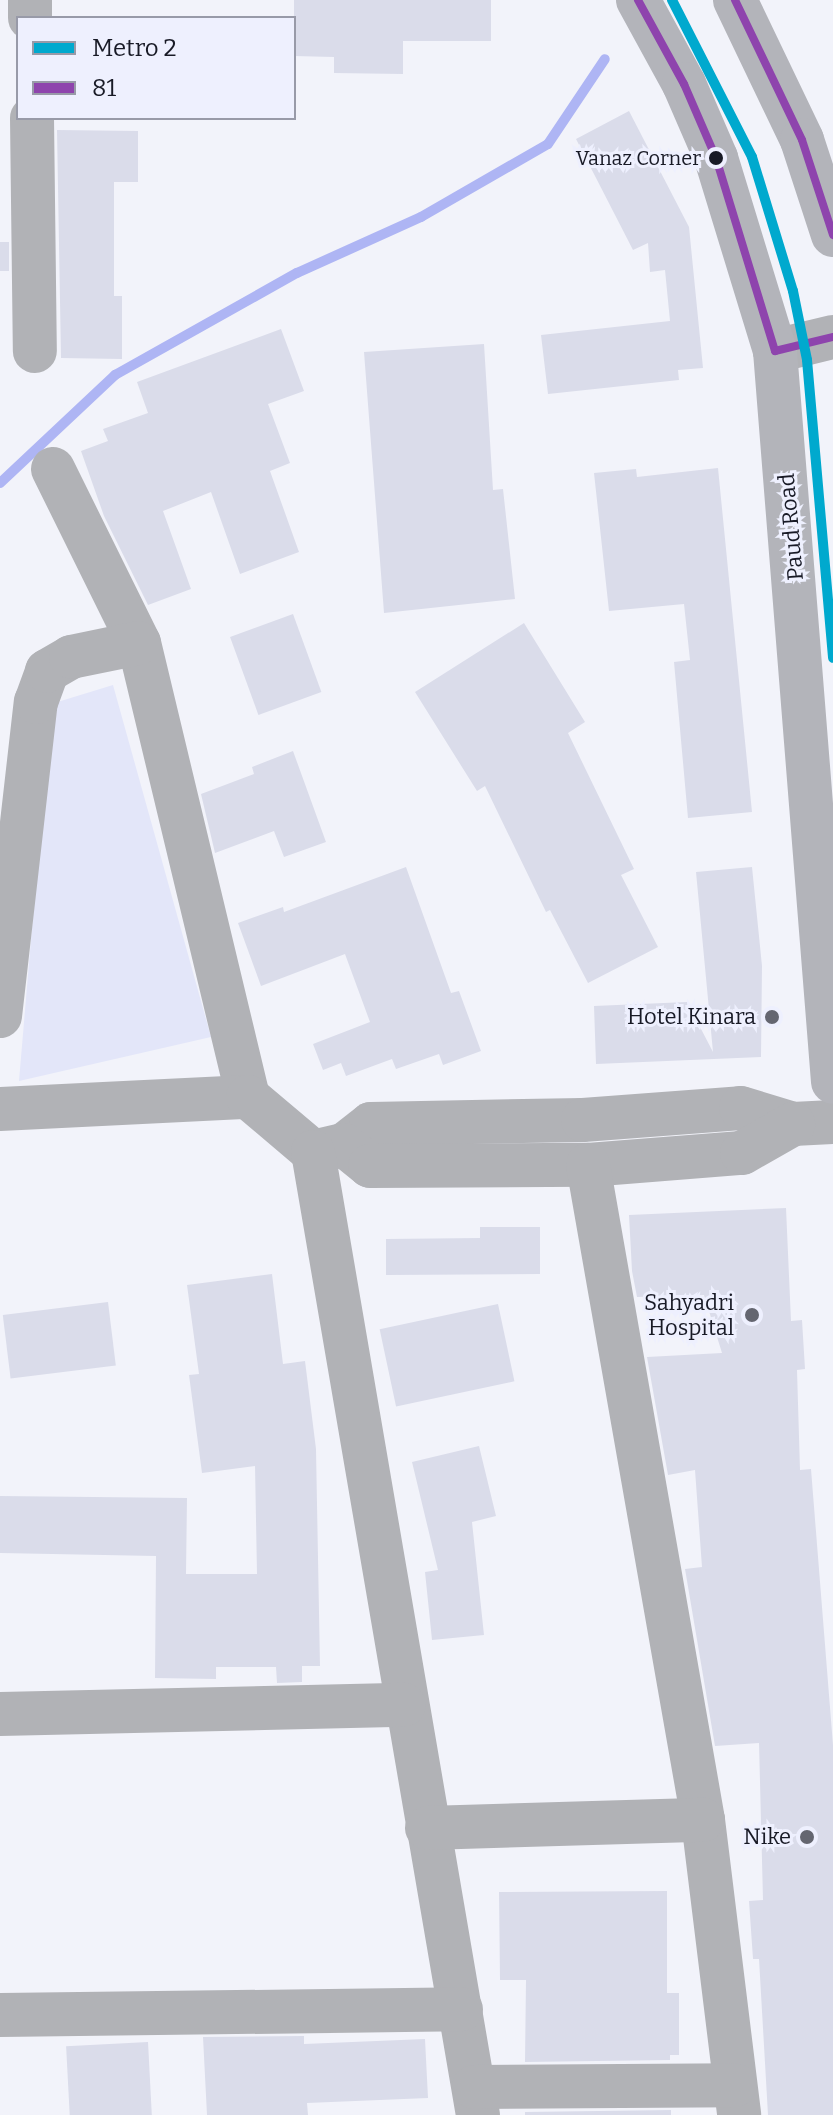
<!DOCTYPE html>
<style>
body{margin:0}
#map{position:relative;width:833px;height:2115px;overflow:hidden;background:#f2f3fa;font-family:Bitter,serif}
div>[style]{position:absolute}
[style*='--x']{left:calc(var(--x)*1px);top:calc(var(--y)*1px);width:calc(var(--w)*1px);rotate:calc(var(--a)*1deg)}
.green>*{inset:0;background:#e3e6f9}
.stream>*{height:10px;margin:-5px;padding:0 5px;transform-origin:5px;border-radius:5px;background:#aeb5f4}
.building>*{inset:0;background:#dadcea;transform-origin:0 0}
.minor>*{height:44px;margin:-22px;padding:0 22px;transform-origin:22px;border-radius:22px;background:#b1b2b6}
.major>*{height:44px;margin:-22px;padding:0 22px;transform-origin:22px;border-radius:22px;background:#b3b4ba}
.bus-1>*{height:8px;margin:-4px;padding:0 4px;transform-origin:4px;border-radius:4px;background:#8e44ad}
.metro-1>*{height:10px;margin:-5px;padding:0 5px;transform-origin:5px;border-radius:5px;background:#00a9ce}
.dots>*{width:22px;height:22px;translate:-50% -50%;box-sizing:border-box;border:4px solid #eef0fe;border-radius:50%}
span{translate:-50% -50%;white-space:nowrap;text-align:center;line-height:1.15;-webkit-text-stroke:6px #eef0fe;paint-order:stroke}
.bus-label{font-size:20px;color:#181a26}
.right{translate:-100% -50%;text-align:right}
.street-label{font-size:22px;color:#181a26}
.poi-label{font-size:22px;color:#181a26}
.legend{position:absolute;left:16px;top:16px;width:280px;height:104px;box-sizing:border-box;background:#eef0fe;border:2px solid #989aa8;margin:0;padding:10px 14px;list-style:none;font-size:24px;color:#181a26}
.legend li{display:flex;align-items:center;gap:16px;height:40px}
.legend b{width:40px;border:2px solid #989aa8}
</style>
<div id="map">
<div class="green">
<div style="clip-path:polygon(113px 685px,211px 1037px,19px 1081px,51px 704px)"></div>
</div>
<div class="stream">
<div style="--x:0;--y:483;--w:158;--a:-43.2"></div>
<div style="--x:115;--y:375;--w:209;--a:-29.3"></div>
<div style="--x:297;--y:273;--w:136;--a:-24.3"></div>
<div style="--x:421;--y:217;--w:146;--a:-29.9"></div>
<div style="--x:548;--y:144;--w:102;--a:-56.2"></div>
</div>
<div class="building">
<div style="clip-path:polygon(294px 0,491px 0,491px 41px,403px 41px,403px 74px,334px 73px,334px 57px,294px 56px)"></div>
<div style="clip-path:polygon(629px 111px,689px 227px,703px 368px,678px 370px,679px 380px,548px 394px,541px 335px,670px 321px,665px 270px,650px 272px,648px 243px,633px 250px,576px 139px)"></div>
<div style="clip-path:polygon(57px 130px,138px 131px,138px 182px,114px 182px,114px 296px,122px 296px,122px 359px,61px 358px)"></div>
<div style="left:0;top:242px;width:9px;height:29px"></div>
<div style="clip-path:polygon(281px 329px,304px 391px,268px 404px,290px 463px,270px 471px,299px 552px,240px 574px,211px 492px,163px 511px,191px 589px,148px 605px,104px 516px,81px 451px,108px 441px,103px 429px,148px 413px,137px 382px)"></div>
<div style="clip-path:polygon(484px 344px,493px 490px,503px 489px,515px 599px,384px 613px,364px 352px)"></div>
<div style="clip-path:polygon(718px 468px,752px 812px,688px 818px,674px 662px,690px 660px,684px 604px,609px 611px,594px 473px,636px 469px,637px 477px)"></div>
<div style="left:293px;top:614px;width:83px;height:67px;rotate:70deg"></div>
<div style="clip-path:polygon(524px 623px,585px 722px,568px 733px,634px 869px,621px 875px,658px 947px,588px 983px,550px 910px,546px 912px,485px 786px,477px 791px,415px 692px)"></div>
<div style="clip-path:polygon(293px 751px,326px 842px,284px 857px,274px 831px,215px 853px,201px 794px,254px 774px,252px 767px)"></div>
<div style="clip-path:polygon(406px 867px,451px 993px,459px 991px,481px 1051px,443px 1065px,439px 1054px,396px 1069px,392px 1059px,346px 1076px,341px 1063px,323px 1070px,313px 1044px,370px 1022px,345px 954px,261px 986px,238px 923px,283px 907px,284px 912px)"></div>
<div style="clip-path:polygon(752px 867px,762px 966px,761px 1057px,596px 1064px,594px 1006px,687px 1002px,713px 1052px,696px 872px)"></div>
<div style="clip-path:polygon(786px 1208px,791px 1321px,802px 1320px,805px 1369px,797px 1370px,800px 1470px,811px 1469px,833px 1745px,833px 2115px,768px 2115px,759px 1959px,753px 1959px,749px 1901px,763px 1900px,759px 1743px,715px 1746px,685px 1569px,702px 1567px,695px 1470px,668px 1475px,647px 1357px,722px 1353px,704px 1295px,637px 1297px,632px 1271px,629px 1215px)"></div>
<div style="clip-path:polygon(480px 1227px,540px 1227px,540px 1274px,386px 1275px,386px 1239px,480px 1238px)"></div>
<div style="clip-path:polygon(272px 1274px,283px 1364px,305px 1361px,316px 1449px,320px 1666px,302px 1666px,302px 1682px,277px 1683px,276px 1667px,216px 1667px,216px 1679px,155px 1678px,156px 1556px,0 1553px,0 1496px,187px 1498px,186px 1574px,257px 1574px,255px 1466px,202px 1473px,189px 1375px,199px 1374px,187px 1285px)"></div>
<div style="left:108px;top:1302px;width:64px;height:106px;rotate:83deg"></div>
<div style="left:498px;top:1304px;width:79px;height:121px;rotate:78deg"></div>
<div style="clip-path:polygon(479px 1446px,496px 1516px,472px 1522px,484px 1635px,432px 1640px,425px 1572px,438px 1570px,412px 1462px)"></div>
<div style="clip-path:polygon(667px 1891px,667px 1993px,679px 1993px,679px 2055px,670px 2055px,670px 2060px,525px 2062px,526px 1980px,500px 1980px,499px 1892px)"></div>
<div style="clip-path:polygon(304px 2036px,304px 2044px,425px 2039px,428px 2098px,307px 2103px,308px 2115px,207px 2115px,203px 2037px)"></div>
<div style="left:148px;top:2042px;width:73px;height:82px;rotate:87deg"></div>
<div style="clip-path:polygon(671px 2110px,671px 2115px,525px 2115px,525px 2112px)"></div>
</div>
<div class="minor">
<div style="--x:30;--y:0;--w:18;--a:90"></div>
<div style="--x:32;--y:118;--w:233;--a:89.3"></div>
<div style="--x:775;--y:351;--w:60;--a:-13.6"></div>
<div style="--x:53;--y:469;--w:194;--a:63.7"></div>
<div style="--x:139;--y:643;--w:467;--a:76.5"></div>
<div style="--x:0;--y:1016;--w:316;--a:-83.5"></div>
<div style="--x:36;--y:702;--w:33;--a:-70"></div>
<div style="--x:47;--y:671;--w:28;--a:-30"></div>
<div style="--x:71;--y:657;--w:69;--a:-11.6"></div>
<div style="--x:0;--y:1109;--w:248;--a:-2.8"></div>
<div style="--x:248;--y:1097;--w:85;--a:40.2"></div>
<div style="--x:313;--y:1152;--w:32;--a:-13"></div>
<div style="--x:344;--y:1145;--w:34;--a:-38"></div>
<div style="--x:371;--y:1124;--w:212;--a:-1.1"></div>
<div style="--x:583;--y:1120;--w:158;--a:-4.3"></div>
<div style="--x:741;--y:1108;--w:54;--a:17.1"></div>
<div style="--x:793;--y:1124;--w:40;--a:-2.9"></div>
<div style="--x:344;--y:1145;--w:33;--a:39"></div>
<div style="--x:370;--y:1166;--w:218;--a:-0.3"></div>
<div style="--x:588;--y:1165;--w:154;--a:-4.5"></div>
<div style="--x:742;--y:1153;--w:59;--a:-29.6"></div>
<div style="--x:313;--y:1152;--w:977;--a:80.28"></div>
<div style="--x:588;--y:1165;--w:665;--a:80.04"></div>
<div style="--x:703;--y:1820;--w:297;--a:83"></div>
<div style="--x:0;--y:1714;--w:404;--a:-1.3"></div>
<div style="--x:427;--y:1828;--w:276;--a:-1.7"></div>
<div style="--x:0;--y:2015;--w:461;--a:-0.7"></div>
<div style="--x:474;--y:2087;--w:261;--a:-0.4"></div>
</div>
<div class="major">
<div style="--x:638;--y:0;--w:96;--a:61.3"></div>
<div style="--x:684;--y:84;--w:81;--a:66.6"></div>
<div style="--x:716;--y:158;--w:202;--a:73"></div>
<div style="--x:775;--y:351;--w:733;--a:85.46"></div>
<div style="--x:735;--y:0;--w:155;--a:64.4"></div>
<div style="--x:802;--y:140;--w:100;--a:71.9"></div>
</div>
<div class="bus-1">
<div style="--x:638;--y:0;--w:96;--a:61.3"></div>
<div style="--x:684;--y:84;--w:81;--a:66.6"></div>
<div style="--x:716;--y:158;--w:202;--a:73"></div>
<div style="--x:775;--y:351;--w:60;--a:-13.6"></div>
<div style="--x:735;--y:0;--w:155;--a:64.4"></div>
<div style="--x:802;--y:140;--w:100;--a:71.9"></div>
</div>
<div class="metro-1">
<div style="--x:672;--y:0;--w:176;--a:63"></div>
<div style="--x:752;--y:157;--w:140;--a:73"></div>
<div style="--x:793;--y:291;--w:70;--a:78.5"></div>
<div style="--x:807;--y:360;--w:299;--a:85"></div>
</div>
<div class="dots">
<div style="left:716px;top:158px;background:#181a26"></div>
<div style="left:772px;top:1017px;background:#646670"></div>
<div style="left:752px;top:1315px;background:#646670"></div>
<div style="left:807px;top:1837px;background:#646670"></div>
</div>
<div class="bus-label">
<span class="right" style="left:701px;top:158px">Vanaz Corner</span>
</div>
<div class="street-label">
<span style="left:791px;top:527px;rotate:-95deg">Paud Road</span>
</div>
<div class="poi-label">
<span class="right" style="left:756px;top:1017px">Hotel Kinara</span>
<span class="right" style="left:734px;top:1315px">Sahyadri<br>Hospital</span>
<span class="right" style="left:791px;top:1837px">Nike</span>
</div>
<ul class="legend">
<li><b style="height:10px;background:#00a9ce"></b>Metro 2</li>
<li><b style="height:10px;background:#8e44ad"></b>81</li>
</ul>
</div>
